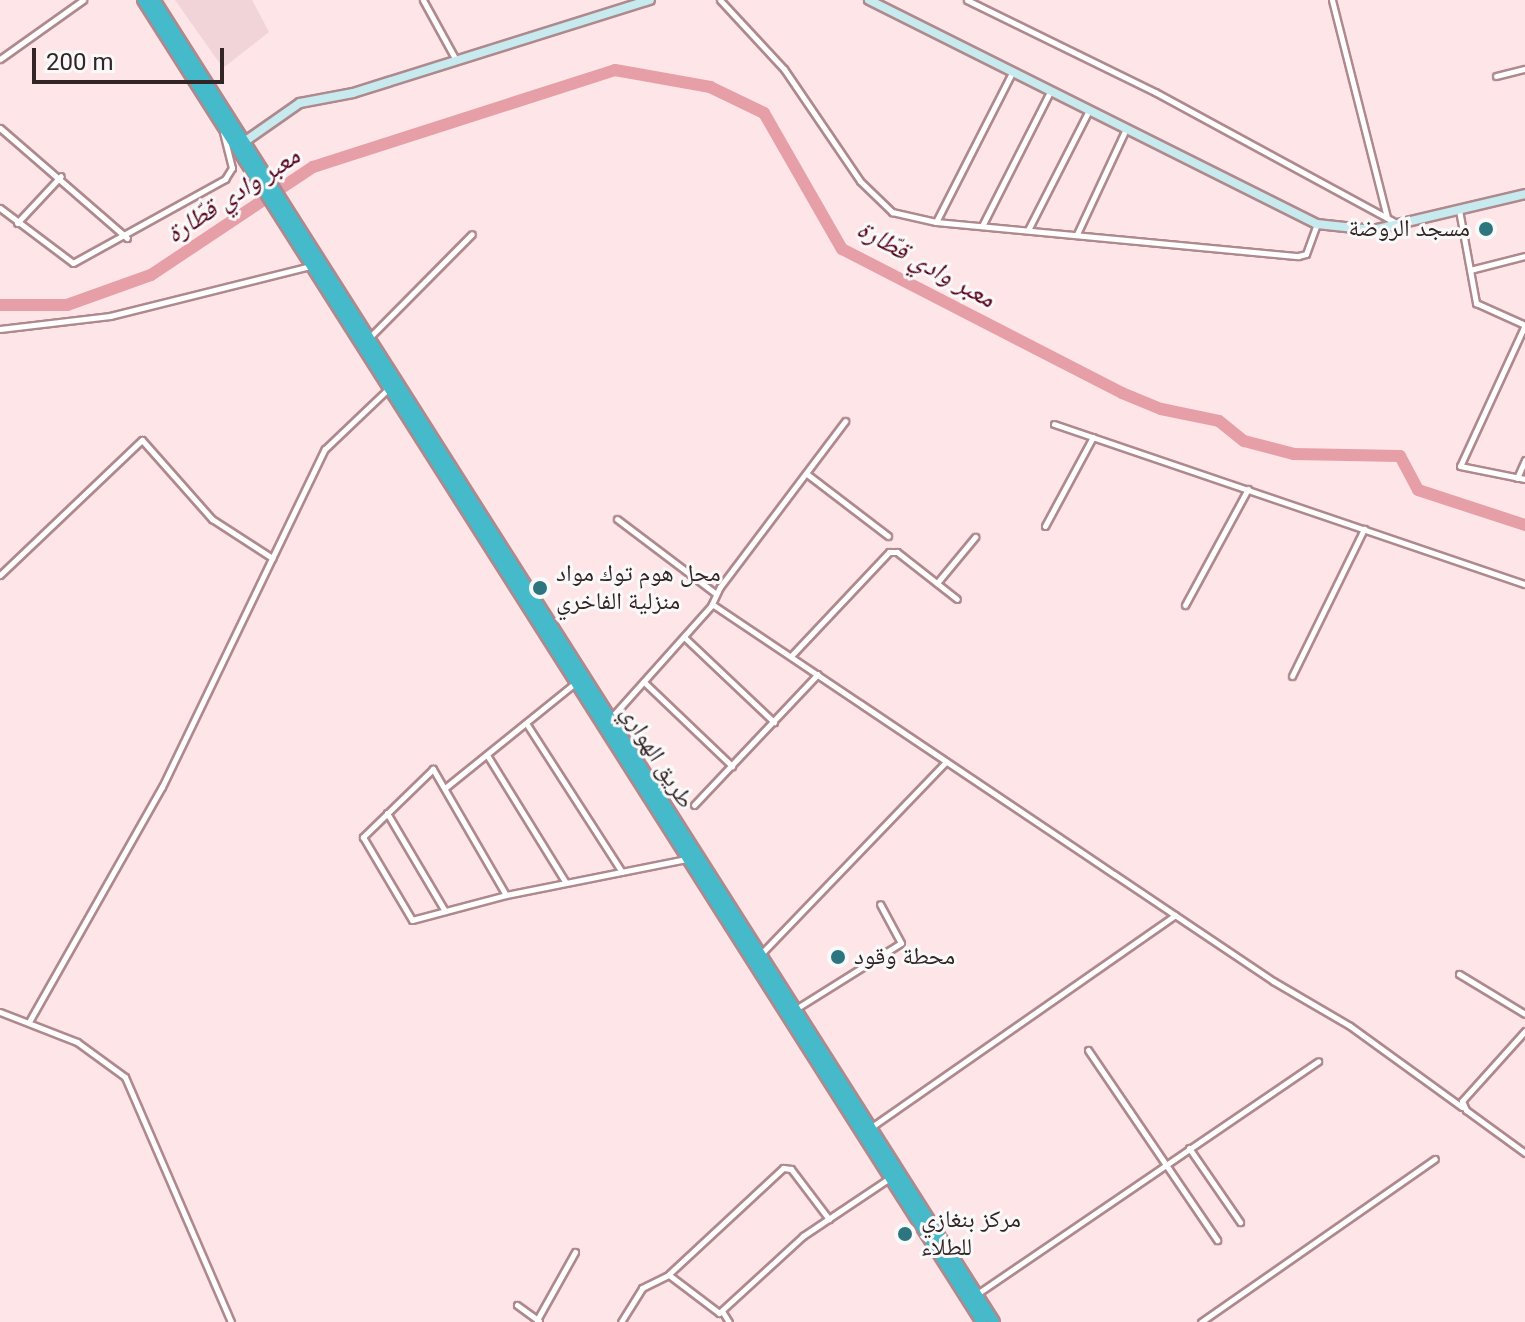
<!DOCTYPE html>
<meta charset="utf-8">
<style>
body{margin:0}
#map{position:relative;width:1525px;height:1322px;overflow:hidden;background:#fee5e7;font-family:Roboto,"Noto Naskh Arabic",sans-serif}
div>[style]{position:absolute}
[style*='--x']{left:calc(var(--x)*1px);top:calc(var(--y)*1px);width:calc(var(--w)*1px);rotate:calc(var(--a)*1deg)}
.built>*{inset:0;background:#f1d4d7}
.river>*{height:12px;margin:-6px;padding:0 6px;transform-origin:6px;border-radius:6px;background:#e69ea7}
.roads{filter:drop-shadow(2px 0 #ae898d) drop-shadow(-2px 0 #ae898d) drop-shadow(0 2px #ae898d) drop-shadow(0 -2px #ae898d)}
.street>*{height:5px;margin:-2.5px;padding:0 2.5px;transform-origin:2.5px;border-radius:2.5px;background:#fff}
.secondary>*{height:8px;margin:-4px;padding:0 4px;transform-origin:4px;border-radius:4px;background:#c7eaef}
.highway>*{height:10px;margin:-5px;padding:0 5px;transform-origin:5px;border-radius:5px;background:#45baca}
.dots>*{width:22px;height:22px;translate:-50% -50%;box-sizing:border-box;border:4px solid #f9f9f9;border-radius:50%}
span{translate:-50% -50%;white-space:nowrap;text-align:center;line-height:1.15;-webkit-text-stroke:6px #f9f9f9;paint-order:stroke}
.poi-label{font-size:24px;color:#332426}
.right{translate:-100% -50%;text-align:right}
.left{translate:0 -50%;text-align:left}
.street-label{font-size:24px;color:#332426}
.water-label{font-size:26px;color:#55001b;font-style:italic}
.scale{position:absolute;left:32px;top:48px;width:192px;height:36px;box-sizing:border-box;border:4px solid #332426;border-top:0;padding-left:10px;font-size:24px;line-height:28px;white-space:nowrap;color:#332426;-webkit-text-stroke:6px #f9f9f9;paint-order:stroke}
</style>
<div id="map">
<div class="built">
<div style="clip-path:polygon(175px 0,252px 0,269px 32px,223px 68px)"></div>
</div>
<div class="river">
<div style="--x:0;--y:305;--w:67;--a:0"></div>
<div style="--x:67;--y:305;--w:89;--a:-19.7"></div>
<div style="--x:151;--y:275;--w:195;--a:-33.7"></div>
<div style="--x:313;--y:167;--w:317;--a:-17.8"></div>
<div style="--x:615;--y:70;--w:97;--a:10.1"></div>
<div style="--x:710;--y:87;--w:60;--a:25.7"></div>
<div style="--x:764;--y:113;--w:157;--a:60.2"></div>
<div style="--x:842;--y:249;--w:315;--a:27.2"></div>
<div style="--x:1122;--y:393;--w:42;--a:22.3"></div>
<div style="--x:1161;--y:409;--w:59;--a:11.7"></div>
<div style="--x:1219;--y:421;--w:32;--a:39"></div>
<div style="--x:1244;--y:441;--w:52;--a:14.6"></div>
<div style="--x:1294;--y:454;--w:106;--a:1.1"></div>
<div style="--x:1400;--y:456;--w:38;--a:62"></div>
<div style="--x:1418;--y:490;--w:113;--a:18.1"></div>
</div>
<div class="roads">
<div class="street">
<div style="--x:423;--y:0;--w:68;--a:61.2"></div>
<div style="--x:720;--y:0;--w:94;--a:47.2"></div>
<div style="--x:784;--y:69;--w:135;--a:55.8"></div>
<div style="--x:860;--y:181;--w:45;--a:44.1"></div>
<div style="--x:892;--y:212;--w:45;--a:12.8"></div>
<div style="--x:936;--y:222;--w:364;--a:5.4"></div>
<div style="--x:1298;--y:256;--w:8;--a:-14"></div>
<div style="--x:1306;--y:254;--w:32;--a:-70"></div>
<div style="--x:967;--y:0;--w:209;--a:26.1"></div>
<div style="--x:1155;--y:92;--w:274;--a:28.5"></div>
<div style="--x:1332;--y:0;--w:224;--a:75.8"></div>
<div style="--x:0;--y:59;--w:102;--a:-35.4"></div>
<div style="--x:1496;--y:76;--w:30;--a:-14"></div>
<div style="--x:0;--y:128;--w:168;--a:40.9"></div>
<div style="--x:0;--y:208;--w:91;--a:37"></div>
<div style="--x:73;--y:263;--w:174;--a:-28.9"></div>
<div style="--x:225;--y:179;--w:13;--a:-58"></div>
<div style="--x:232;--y:168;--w:36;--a:-104"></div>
<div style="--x:1459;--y:210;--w:95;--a:79.6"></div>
<div style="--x:1476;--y:303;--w:54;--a:24.2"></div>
<div style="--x:936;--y:222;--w:167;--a:-63"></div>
<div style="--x:17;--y:223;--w:64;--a:-46.9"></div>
<div style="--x:982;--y:226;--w:150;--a:-63.1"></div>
<div style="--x:1028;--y:230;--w:132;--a:-63"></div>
<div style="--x:1077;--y:234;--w:114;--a:-65"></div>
<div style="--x:1470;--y:270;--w:57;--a:-14.3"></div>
<div style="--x:1525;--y:325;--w:155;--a:114.7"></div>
<div style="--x:1460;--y:466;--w:66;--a:11.3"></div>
<div style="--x:0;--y:329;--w:111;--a:-6.7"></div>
<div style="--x:110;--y:316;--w:206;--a:-14"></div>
<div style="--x:369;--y:338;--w:146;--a:-45.3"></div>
<div style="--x:1054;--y:424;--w:497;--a:18.8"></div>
<div style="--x:807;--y:474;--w:102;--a:37.4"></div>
<div style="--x:1517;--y:478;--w:20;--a:-66"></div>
<div style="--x:617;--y:519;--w:124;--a:37.1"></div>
<div style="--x:1045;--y:526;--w:101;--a:-61.7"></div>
<div style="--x:0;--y:575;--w:196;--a:-43.6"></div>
<div style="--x:142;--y:440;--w:106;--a:48.5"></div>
<div style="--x:212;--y:519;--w:72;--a:33"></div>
<div style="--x:937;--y:583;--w:60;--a:-50.4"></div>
<div style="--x:712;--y:604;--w:676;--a:33.9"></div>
<div style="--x:1273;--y:981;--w:89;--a:30.3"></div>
<div style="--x:1350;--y:1026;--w:138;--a:35.9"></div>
<div style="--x:1185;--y:605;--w:132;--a:-61.5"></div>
<div style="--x:684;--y:637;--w:124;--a:43.4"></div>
<div style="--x:791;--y:656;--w:143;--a:-46.7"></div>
<div style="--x:889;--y:552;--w:8;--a:0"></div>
<div style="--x:897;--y:552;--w:76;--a:38.1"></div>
<div style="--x:1292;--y:676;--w:164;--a:-63.9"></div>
<div style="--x:644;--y:682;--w:122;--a:43.7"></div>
<div style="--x:610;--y:719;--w:152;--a:-48.2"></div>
<div style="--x:711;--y:606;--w:21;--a:-65"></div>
<div style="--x:720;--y:587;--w:208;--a:-53"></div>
<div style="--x:526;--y:723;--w:177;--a:57.2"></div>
<div style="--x:487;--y:755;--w:150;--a:58.3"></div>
<div style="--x:445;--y:788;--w:167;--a:-38.9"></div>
<div style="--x:694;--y:805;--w:180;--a:-46.6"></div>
<div style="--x:387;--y:813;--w:114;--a:59.4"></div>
<div style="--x:506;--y:895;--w:146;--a:-120.1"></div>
<div style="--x:433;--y:769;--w:98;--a:135.8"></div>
<div style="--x:363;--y:837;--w:96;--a:59.4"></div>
<div style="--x:412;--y:920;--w:97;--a:-14.9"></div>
<div style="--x:506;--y:895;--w:184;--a:-11.3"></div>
<div style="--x:761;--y:954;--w:267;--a:-46.1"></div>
<div style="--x:1459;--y:974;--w:77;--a:31.2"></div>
<div style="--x:794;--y:1010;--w:126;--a:-32.1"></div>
<div style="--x:901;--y:943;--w:44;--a:-118.3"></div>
<div style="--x:0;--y:1012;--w:83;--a:21.3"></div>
<div style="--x:77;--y:1042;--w:59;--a:36.1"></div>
<div style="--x:125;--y:1077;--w:267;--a:66.6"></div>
<div style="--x:30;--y:1020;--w:268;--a:-60.5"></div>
<div style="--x:162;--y:787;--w:375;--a:-64.3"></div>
<div style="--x:325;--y:449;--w:87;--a:-43.6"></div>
<div style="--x:1525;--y:1031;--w:94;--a:132"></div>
<div style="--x:1462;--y:1101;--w:10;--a:66"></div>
<div style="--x:1466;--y:1110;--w:73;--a:36.1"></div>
<div style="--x:1088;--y:1050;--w:230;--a:55.8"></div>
<div style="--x:870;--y:1128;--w:372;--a:-34.9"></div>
<div style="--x:1189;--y:1148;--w:90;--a:55.4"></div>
<div style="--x:669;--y:1274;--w:156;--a:-42.9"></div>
<div style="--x:783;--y:1168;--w:8;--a:7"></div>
<div style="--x:791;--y:1169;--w:63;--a:52.8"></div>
<div style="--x:977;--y:1294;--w:413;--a:-34.3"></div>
<div style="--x:517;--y:1305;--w:27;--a:36"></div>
<div style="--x:722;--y:1311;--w:13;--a:58"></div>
<div style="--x:537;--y:1320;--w:78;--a:-60.8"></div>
<div style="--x:621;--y:1322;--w:40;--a:-58"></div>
<div style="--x:642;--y:1288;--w:30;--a:-26"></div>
<div style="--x:669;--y:1275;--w:63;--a:37.2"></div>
<div style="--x:719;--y:1313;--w:114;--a:-42.5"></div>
<div style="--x:803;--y:1236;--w:102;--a:-33.8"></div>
<div style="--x:1201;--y:1322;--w:285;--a:-34.9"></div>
</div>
<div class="secondary">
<div style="--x:869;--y:0;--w:501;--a:26.57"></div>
<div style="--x:1317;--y:224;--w:56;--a:6.1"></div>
<div style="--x:1373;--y:230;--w:156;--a:-13.3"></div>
<div style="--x:244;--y:142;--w:68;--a:-34.9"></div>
<div style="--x:300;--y:103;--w:54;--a:-10.7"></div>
<div style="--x:353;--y:93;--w:311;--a:-17.4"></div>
</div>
<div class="highway">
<div style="--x:143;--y:0;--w:1566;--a:57.6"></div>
<div style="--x:154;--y:0;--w:1566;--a:57.57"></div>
</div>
</div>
<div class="dots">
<div style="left:1486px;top:229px;background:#2d757f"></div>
<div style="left:540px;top:588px;background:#2d757f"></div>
<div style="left:838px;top:957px;background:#2d757f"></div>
<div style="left:905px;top:1234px;background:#2d757f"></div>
</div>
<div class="poi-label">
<span class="right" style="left:1470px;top:229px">مسجد الروضة</span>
<span class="left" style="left:556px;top:588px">محل هوم توك مواد<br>منزلية الفاخري</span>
<span class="left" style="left:854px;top:957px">محطة وقود</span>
<span class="left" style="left:921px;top:1234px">مركز بنغازي<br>للطلاء</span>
</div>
<div class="street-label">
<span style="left:657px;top:757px;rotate:58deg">طريق الهواري</span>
</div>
<div class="water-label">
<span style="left:233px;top:195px;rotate:-33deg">معبر وادي قطّارة</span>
<span style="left:926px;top:264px;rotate:29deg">معبر وادي قطّارة</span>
</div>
<div class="scale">200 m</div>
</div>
